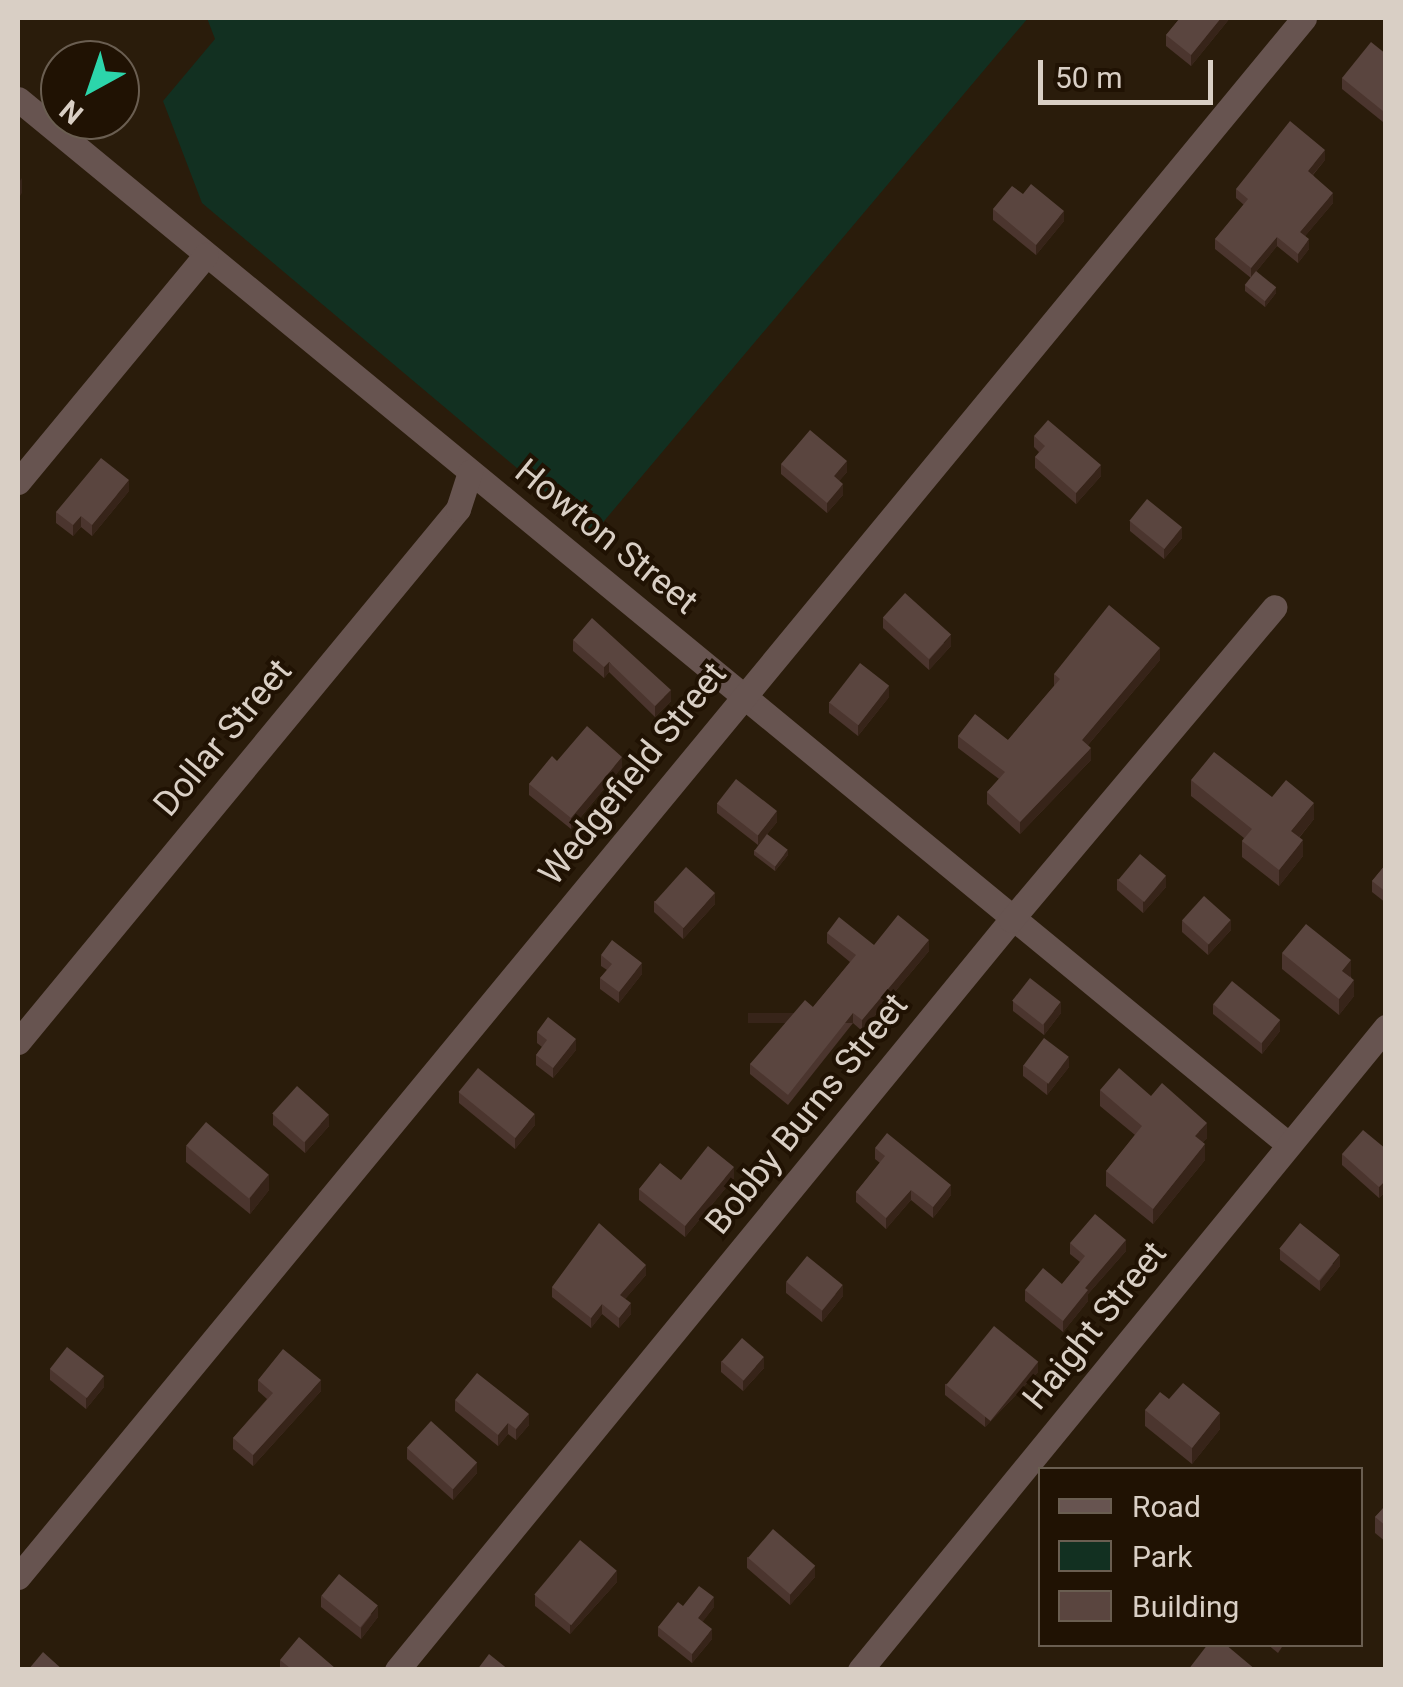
<!DOCTYPE html>
<style>
body{margin:0}
#map{position:relative;width:1403px;height:1687px;overflow:hidden;background:#2a1c0b;font-family:Roboto,sans-serif}
div>[style]{position:absolute}
[style*='--x']{left:calc(var(--x)*1px);top:calc(var(--y)*1px);width:calc(var(--w)*1px);rotate:calc(var(--a)*1deg)}
.green>*{inset:0;background:#123021}
.minor>*{height:25px;margin:-12.5px;padding:0 12.5px;transform-origin:12.5px;border-radius:12.5px;background:#675450}
.wall>*{inset:0;background:#4b352e}
.shaded-wall>*{inset:0;background:#372419;transform-origin:0 0}
.building>*{inset:0;background:#5a453f;transform-origin:0 0}
span{translate:-50% -50%;white-space:nowrap;text-align:center;line-height:1.15;-webkit-text-stroke:8px #201203;paint-order:stroke}
.street-label{font-size:35px;color:#d9cfc5}
.frame{position:absolute;inset:0;border:20px solid #d9cfc5;pointer-events:none}
.legend{position:absolute;left:1038px;top:1467px;width:325px;height:180px;box-sizing:border-box;background:#201203;border:2px solid #6a5e51;margin:0;padding:12px 18px;list-style:none;font-size:30px;color:#d9cfc5}
.legend li{display:flex;align-items:center;gap:20px;height:50px}
.legend b{width:50px;border:2px solid #6a5e51}
.north{position:absolute;left:40px;top:40px;width:100px;height:100px;box-sizing:border-box;background:#201203;border:2px solid #6a5e51;border-radius:50%;rotate:220deg;font-size:28px;font-weight:700;line-height:40px;text-align:center;color:#d9cfc5}
.north::after{content:'';display:block;margin:auto;width:35px;height:45px;background:#2cd5ab;clip-path:polygon(50% 0,100% 100%,50% 72%,0 100%)}
.scale{position:absolute;left:1038px;top:60px;width:175px;height:45px;box-sizing:border-box;border:5px solid #d9cfc5;border-top:0;padding-left:12px;font-size:30px;line-height:35px;white-space:nowrap;color:#d9cfc5;-webkit-text-stroke:8px #201203;paint-order:stroke}
</style>
<div id="map">
<div class="green">
<div style="clip-path:polygon(207px 18px,1028px 18px,594px 533px,202px 203px,163px 101px,215px 39px)"></div>
</div>
<div class="minor">
<div style="--x:18;--y:99;--w:1646;--a:39.45"></div>
<div style="--x:18;--y:482;--w:295;--a:-50.4"></div>
<div style="--x:18;--y:1042;--w:691;--a:-50.46"></div>
<div style="--x:458;--y:509;--w:39;--a:-72"></div>
<div style="--x:18;--y:1577;--w:2021;--a:-50.48"></div>
<div style="--x:397;--y:1670;--w:969;--a:-50.69"></div>
<div style="--x:1011;--y:920;--w:409;--a:-49.9"></div>
<div style="--x:860;--y:1670;--w:831;--a:-50.72"></div>
</div>
<div class="wall">
<div style="clip-path:polygon(1180px 18px,1230px 18px,1191px 66px,1166px 46px,1166px 35px)"></div>
<div style="clip-path:polygon(1386px 54px,1383px 122px,1342px 89px,1342px 78px)"></div>
<div style="clip-path:polygon(1325px 160px,1313px 175px,1333px 203px,1305px 236px,1309px 249px,1298px 263px,1277px 246px,1251px 278px,1215px 249px,1215px 239px,1244px 205px,1236px 198px,1236px 189px)"></div>
<div style="clip-path:polygon(1023px 194px,1064px 221px,1036px 255px,993px 220px,993px 209px)"></div>
<div style="clip-path:polygon(1245px 285px,1276px 293px,1265px 307px,1245px 291px)"></div>
<div style="clip-path:polygon(1034px 436px,1101px 476px,1076px 504px,1035px 468px,1035px 457px,1039px 452px,1034px 447px)"></div>
<div style="clip-path:polygon(781px 464px,847px 472px,839px 481px,843px 495px,827px 513px,781px 474px)"></div>
<div style="clip-path:polygon(129px 491px,92px 536px,81px 527px,73px 536px,56px 523px,56px 512px)"></div>
<div style="clip-path:polygon(1130px 521px,1182px 538px,1164px 559px,1130px 531px)"></div>
<div style="clip-path:polygon(883px 617px,951px 646px,929px 670px,883px 628px)"></div>
<div style="clip-path:polygon(573px 640px,671px 701px,655px 717px,609px 672px,604px 678px,573px 651px)"></div>
<div style="clip-path:polygon(1160px 660px,1088px 745px,1091px 760px,1020px 834px,987px 804px,987px 792px,999px 779px,958px 748px,958px 736px,1008px 740px,1054px 686px,1054px 674px)"></div>
<div style="clip-path:polygon(889px 697px,858px 736px,829px 713px,829px 702px)"></div>
<div style="clip-path:polygon(557px 761px,622px 767px,571px 829px,529px 795px,529px 784px)"></div>
<div style="clip-path:polygon(1191px 780px,1272px 797px,1314px 819px,1299px 838px,1303px 856px,1279px 886px,1242px 857px,1242px 841px,1244px 838px,1191px 796px)"></div>
<div style="clip-path:polygon(717px 803px,777px 822px,758px 845px,717px 813px)"></div>
<div style="clip-path:polygon(754px 850px,788px 855px,775px 871px,754px 855px)"></div>
<div style="clip-path:polygon(1386px 864px,1386px 903px,1372px 892px,1372px 881px)"></div>
<div style="clip-path:polygon(1117px 879px,1166px 887px,1143px 913px,1117px 890px)"></div>
<div style="clip-path:polygon(654px 901px,715px 904px,683px 939px,654px 912px)"></div>
<div style="clip-path:polygon(1182px 921px,1231px 930px,1208px 955px,1182px 932px)"></div>
<div style="clip-path:polygon(827px 933px,874px 945px,929px 951px,862px 1031px,853px 1023px,788px 1105px,750px 1074px,750px 1064px,813px 1007px,850px 962px,827px 943px)"></div>
<div style="clip-path:polygon(1282px 953px,1351px 976px,1354px 996px,1339px 1015px,1282px 969px)"></div>
<div style="clip-path:polygon(601px 955px,642px 974px,619px 1003px,600px 989px,600px 978px,607px 970px,601px 966px)"></div>
<div style="clip-path:polygon(1013px 1001px,1061px 1013px,1044px 1035px,1013px 1011px)"></div>
<div style="clip-path:polygon(1213px 1004px,1280px 1031px,1262px 1054px,1213px 1014px)"></div>
<div style="clip-path:polygon(537px 1032px,576px 1050px,553px 1078px,536px 1065px,536px 1055px,542px 1047px,537px 1043px)"></div>
<div style="clip-path:polygon(1023px 1065px,1069px 1067px,1047px 1095px,1023px 1076px)"></div>
<div style="clip-path:polygon(1100px 1090px,1151px 1096px,1207px 1138px,1203px 1142px,1205px 1160px,1153px 1224px,1106px 1186px,1106px 1171px,1135px 1135px,1100px 1106px)"></div>
<div style="clip-path:polygon(459px 1092px,535px 1125px,515px 1149px,459px 1103px)"></div>
<div style="clip-path:polygon(273px 1114px,329px 1126px,305px 1153px,273px 1125px)"></div>
<div style="clip-path:polygon(186px 1146px,269px 1190px,250px 1214px,186px 1162px)"></div>
<div style="clip-path:polygon(875px 1148px,951px 1195px,933px 1218px,911px 1200px,886px 1229px,856px 1202px,856px 1192px,880px 1163px,875px 1159px)"></div>
<div style="clip-path:polygon(1386px 1149px,1386px 1191px,1379px 1198px,1342px 1165px,1342px 1154px)"></div>
<div style="clip-path:polygon(734px 1178px,685px 1237px,639px 1200px,639px 1189px,681px 1180px)"></div>
<div style="clip-path:polygon(1070px 1243px,1126px 1251px,1088px 1294px,1088px 1301px,1063px 1332px,1025px 1301px,1025px 1290px,1062px 1284px,1080px 1262px,1070px 1254px)"></div>
<div style="clip-path:polygon(1280px 1249px,1340px 1266px,1320px 1291px,1280px 1260px)"></div>
<div style="clip-path:polygon(646px 1275px,625px 1299px,631px 1314px,619px 1328px,602px 1314px,591px 1328px,552px 1297px,552px 1287px)"></div>
<div style="clip-path:polygon(786px 1282px,843px 1296px,822px 1322px,786px 1293px)"></div>
<div style="clip-path:polygon(721px 1361px,764px 1368px,743px 1391px,721px 1372px)"></div>
<div style="clip-path:polygon(50px 1369px,104px 1387px,86px 1409px,50px 1380px)"></div>
<div style="clip-path:polygon(1038px 1372px,985px 1427px,945px 1395px,945px 1384px)"></div>
<div style="clip-path:polygon(258px 1380px,321px 1391px,253px 1466px,233px 1449px,233px 1438px,267px 1399px,258px 1391px)"></div>
<div style="clip-path:polygon(1169px 1399px,1220px 1429px,1192px 1464px,1145px 1426px,1145px 1410px)"></div>
<div style="clip-path:polygon(455px 1400px,529px 1425px,516px 1440px,508px 1434px,498px 1446px,455px 1411px)"></div>
<div style="clip-path:polygon(407px 1448px,477px 1473px,453px 1500px,407px 1459px)"></div>
<div style="clip-path:polygon(1386px 1505px,1386px 1542px,1375px 1533px,1375px 1517px)"></div>
<div style="clip-path:polygon(747px 1557px,815px 1577px,790px 1605px,747px 1568px)"></div>
<div style="clip-path:polygon(617px 1582px,570px 1634px,535px 1606px,535px 1595px)"></div>
<div style="clip-path:polygon(321px 1596px,378px 1617px,361px 1639px,321px 1607px)"></div>
<div style="clip-path:polygon(683px 1606px,714px 1607px,702px 1622px,712px 1639px,692px 1663px,658px 1636px,658px 1627px)"></div>
<div style="clip-path:polygon(1267px 1644px,1284px 1644px,1278px 1653px)"></div>
<div style="clip-path:polygon(280px 1660px,335px 1670px,280px 1670px)"></div>
</div>
<div class="shaded-wall">
<div style="clip-path:polygon(1221px 18px,1230px 18px,1191px 66px,1191px 55px)"></div>
<div style="clip-path:polygon(1325px 150px,1325px 160px,1308px 180px,1308px 171px)"></div>
<div style="clip-path:polygon(22px 178px,22px 193px,18px 199px,18px 183px)"></div>
<div style="clip-path:polygon(1333px 193px,1333px 203px,1300px 242px,1300px 232px)"></div>
<div style="clip-path:polygon(1064px 211px,1064px 221px,1036px 255px,1036px 245px)"></div>
<div style="clip-path:polygon(1277px 237px,1277px 246px,1251px 278px,1251px 268px)"></div>
<div style="clip-path:polygon(1309px 239px,1309px 249px,1298px 263px,1298px 254px)"></div>
<div style="clip-path:polygon(1276px 287px,1276px 293px,1265px 307px,1265px 301px)"></div>
<div style="clip-path:polygon(847px 461px,847px 472px,834px 487px,834px 476px)"></div>
<div style="clip-path:polygon(1101px 465px,1101px 476px,1076px 504px,1076px 493px)"></div>
<div style="clip-path:polygon(129px 480px,129px 491px,92px 536px,92px 525px)"></div>
<div style="clip-path:polygon(843px 484px,843px 495px,827px 513px,827px 503px)"></div>
<div style="clip-path:polygon(81px 516px,81px 527px,73px 536px,73px 525px)"></div>
<div style="clip-path:polygon(1182px 527px,1182px 538px,1164px 559px,1164px 549px)"></div>
<div style="clip-path:polygon(951px 635px,951px 646px,929px 670px,929px 660px)"></div>
<div style="clip-path:polygon(1160px 648px,1160px 660px,1082px 752px,1082px 740px)"></div>
<div style="clip-path:polygon(609px 662px,609px 672px,604px 678px,604px 667px)"></div>
<div style="clip-path:polygon(889px 686px,889px 697px,858px 736px,858px 725px)"></div>
<div style="clip-path:polygon(671px 690px,671px 701px,655px 717px,655px 706px)"></div>
<div style="clip-path:polygon(1091px 748px,1091px 760px,1020px 834px,1020px 822px)"></div>
<div style="clip-path:polygon(622px 757px,622px 767px,571px 829px,571px 818px)"></div>
<div style="clip-path:polygon(1314px 803px,1314px 819px,1291px 847px,1291px 831px)"></div>
<div style="clip-path:polygon(777px 811px,777px 822px,758px 845px,758px 835px)"></div>
<div style="clip-path:polygon(1303px 840px,1303px 856px,1279px 886px,1279px 870px)"></div>
<div style="clip-path:polygon(788px 850px,788px 855px,775px 871px,775px 866px)"></div>
<div style="clip-path:polygon(1166px 876px,1166px 887px,1143px 913px,1143px 902px)"></div>
<div style="clip-path:polygon(715px 893px,715px 904px,683px 939px,683px 928px)"></div>
<div style="clip-path:polygon(1231px 920px,1231px 930px,1208px 955px,1208px 944px)"></div>
<div style="clip-path:polygon(929px 940px,929px 951px,862px 1031px,862px 1020px)"></div>
<div style="clip-path:polygon(1351px 960px,1351px 976px,1342px 987px,1342px 971px)"></div>
<div style="clip-path:polygon(642px 963px,642px 974px,619px 1003px,619px 992px)"></div>
<div style="clip-path:polygon(1354px 980px,1354px 996px,1339px 1015px,1339px 999px)"></div>
<div style="clip-path:polygon(1061px 1002px,1061px 1013px,1044px 1035px,1044px 1024px)"></div>
<div style="left:853px;top:1013px;width:10px;height:105px;rotate:90deg"></div>
<div style="clip-path:polygon(1280px 1020px,1280px 1031px,1262px 1054px,1262px 1043px)"></div>
<div style="clip-path:polygon(576px 1039px,576px 1050px,553px 1078px,553px 1068px)"></div>
<div style="clip-path:polygon(1069px 1057px,1069px 1067px,1047px 1095px,1047px 1084px)"></div>
<div style="clip-path:polygon(535px 1114px,535px 1125px,515px 1149px,515px 1138px)"></div>
<div style="clip-path:polygon(329px 1115px,329px 1126px,305px 1153px,305px 1142px)"></div>
<div style="clip-path:polygon(1207px 1123px,1207px 1138px,1195px 1151px,1195px 1136px)"></div>
<div style="clip-path:polygon(1205px 1144px,1205px 1160px,1153px 1224px,1153px 1209px)"></div>
<div style="clip-path:polygon(734px 1167px,734px 1178px,685px 1237px,685px 1226px)"></div>
<div style="clip-path:polygon(269px 1174px,269px 1190px,250px 1214px,250px 1198px)"></div>
<div style="clip-path:polygon(1386px 1180px,1386px 1191px,1379px 1198px,1379px 1187px)"></div>
<div style="clip-path:polygon(951px 1185px,951px 1195px,933px 1218px,933px 1207px)"></div>
<div style="clip-path:polygon(911px 1190px,911px 1200px,886px 1229px,886px 1218px)"></div>
<div style="clip-path:polygon(1126px 1240px,1126px 1251px,1088px 1294px,1088px 1301px,1063px 1332px,1063px 1321px,1085px 1288px)"></div>
<div style="clip-path:polygon(1340px 1255px,1340px 1266px,1320px 1291px,1320px 1281px)"></div>
<div style="clip-path:polygon(646px 1265px,646px 1275px,620px 1305px,620px 1295px)"></div>
<div style="clip-path:polygon(843px 1285px,843px 1296px,822px 1322px,822px 1311px)"></div>
<div style="clip-path:polygon(631px 1303px,631px 1314px,619px 1328px,619px 1318px)"></div>
<div style="clip-path:polygon(602px 1304px,602px 1314px,591px 1328px,591px 1318px)"></div>
<div style="clip-path:polygon(764px 1357px,764px 1368px,743px 1391px,743px 1381px)"></div>
<div style="clip-path:polygon(1038px 1362px,1038px 1372px,985px 1427px,985px 1417px)"></div>
<div style="clip-path:polygon(104px 1376px,104px 1387px,86px 1409px,86px 1398px)"></div>
<div style="clip-path:polygon(321px 1380px,321px 1391px,253px 1466px,253px 1455px)"></div>
<div style="clip-path:polygon(1220px 1413px,1220px 1429px,1192px 1464px,1192px 1448px)"></div>
<div style="clip-path:polygon(529px 1414px,529px 1425px,516px 1440px,516px 1429px)"></div>
<div style="clip-path:polygon(508px 1423px,508px 1434px,498px 1446px,498px 1435px)"></div>
<div style="clip-path:polygon(477px 1462px,477px 1473px,453px 1500px,453px 1489px)"></div>
<div style="clip-path:polygon(815px 1566px,815px 1577px,790px 1605px,790px 1594px)"></div>
<div style="clip-path:polygon(617px 1571px,617px 1582px,570px 1634px,570px 1624px)"></div>
<div style="clip-path:polygon(714px 1597px,714px 1607px,698px 1628px,698px 1618px)"></div>
<div style="clip-path:polygon(378px 1606px,378px 1617px,361px 1639px,361px 1628px)"></div>
<div style="clip-path:polygon(712px 1629px,712px 1639px,692px 1663px,692px 1654px)"></div>
</div>
<div class="building">
<div style="clip-path:polygon(1180px 18px,1221px 18px,1191px 55px,1166px 35px)"></div>
<div style="clip-path:polygon(1371px 42px,1386px 54px,1386px 108px,1383px 111px,1342px 78px)"></div>
<div style="clip-path:polygon(1290px 121px,1325px 150px,1308px 171px,1333px 193px,1300px 232px,1309px 239px,1298px 254px,1277px 237px,1251px 268px,1215px 239px,1248px 199px,1236px 189px)"></div>
<div style="clip-path:polygon(1031px 184px,1064px 211px,1036px 245px,993px 209px,1012px 186px,1023px 194px)"></div>
<div style="left:1256px;top:271px;width:26px;height:18px;rotate:39deg"></div>
<div style="clip-path:polygon(1048px 420px,1101px 465px,1076px 493px,1035px 457px,1045px 446px,1034px 436px)"></div>
<div style="clip-path:polygon(810px 430px,847px 461px,834px 476px,843px 484px,827px 503px,781px 464px)"></div>
<div style="clip-path:polygon(101px 458px,129px 480px,92px 525px,81px 516px,73px 525px,56px 512px)"></div>
<div style="left:1147px;top:499px;width:45px;height:28px;rotate:39deg"></div>
<div style="left:905px;top:593px;width:62px;height:33px;rotate:42deg"></div>
<div style="clip-path:polygon(1109px 605px,1160px 648px,1082px 740px,1091px 748px,1020px 822px,987px 792px,1005px 772px,958px 736px,975px 714px,1008px 740px,1060px 679px,1054px 674px)"></div>
<div style="clip-path:polygon(592px 618px,671px 690px,655px 706px,609px 662px,604px 667px,573px 640px)"></div>
<div style="left:860px;top:663px;width:37px;height:50px;rotate:38deg"></div>
<div style="clip-path:polygon(587px 726px,622px 757px,571px 818px,529px 784px,552px 756px,557px 761px)"></div>
<div style="clip-path:polygon(1214px 752px,1272px 797px,1286px 780px,1314px 803px,1291px 831px,1303px 840px,1279px 870px,1242px 841px,1252px 829px,1191px 780px)"></div>
<div style="left:736px;top:779px;width:52px;height:31px;rotate:38deg"></div>
<div style="left:767px;top:834px;width:26px;height:21px;rotate:37deg"></div>
<div style="left:1140px;top:854px;width:34px;height:34px;rotate:40deg"></div>
<div style="clip-path:polygon(1386px 864px,1386px 892px,1372px 881px)"></div>
<div style="left:686px;top:867px;width:39px;height:47px;rotate:42deg"></div>
<div style="left:1204px;top:896px;width:36px;height:33px;rotate:42deg"></div>
<div style="clip-path:polygon(898px 915px,929px 940px,862px 1020px,853px 1013px,788px 1095px,750px 1064px,805px 1000px,813px 1007px,856px 955px,827px 933px,839px 917px,874px 945px)"></div>
<div style="clip-path:polygon(1306px 924px,1351px 960px,1342px 971px,1354px 980px,1339px 999px,1282px 953px)"></div>
<div style="clip-path:polygon(612px 940px,642px 963px,619px 992px,600px 978px,612px 964px,601px 955px)"></div>
<div style="left:1030px;top:978px;width:39px;height:29px;rotate:38deg"></div>
<div style="left:1232px;top:981px;width:62px;height:30px;rotate:39deg"></div>
<div style="clip-path:polygon(548px 1017px,576px 1039px,553px 1068px,536px 1055px,547px 1040px,537px 1032px)"></div>
<div style="left:1044px;top:1038px;width:31px;height:34px;rotate:37deg"></div>
<div style="left:478px;top:1068px;width:73px;height:31px;rotate:39deg"></div>
<div style="clip-path:polygon(1119px 1068px,1151px 1096px,1162px 1083px,1207px 1123px,1195px 1136px,1205px 1144px,1153px 1209px,1106px 1171px,1142px 1126px,1100px 1090px)"></div>
<div style="left:297px;top:1086px;width:43px;height:37px;rotate:42deg"></div>
<div style="left:206px;top:1122px;width:82px;height:31px;rotate:40deg"></div>
<div style="clip-path:polygon(1363px 1130px,1386px 1149px,1386px 1180px,1379px 1187px,1342px 1154px)"></div>
<div style="clip-path:polygon(887px 1133px,951px 1185px,933px 1207px,911px 1190px,886px 1218px,856px 1192px,885px 1156px,875px 1148px)"></div>
<div style="clip-path:polygon(708px 1146px,734px 1167px,685px 1226px,639px 1189px,660px 1163px,681px 1180px)"></div>
<div style="clip-path:polygon(1095px 1214px,1126px 1240px,1085px 1288px,1088px 1290px,1063px 1321px,1025px 1290px,1043px 1268px,1062px 1284px,1085px 1256px,1070px 1243px)"></div>
<div style="clip-path:polygon(599px 1223px,646px 1265px,620px 1295px,631px 1303px,619px 1318px,602px 1304px,591px 1318px,552px 1287px)"></div>
<div style="left:1300px;top:1223px;width:51px;height:33px;rotate:39deg"></div>
<div style="left:807px;top:1256px;width:46px;height:33px;rotate:39deg"></div>
<div style="left:994px;top:1326px;width:57px;height:76px;rotate:39deg"></div>
<div style="left:742px;top:1338px;width:29px;height:31px;rotate:41deg"></div>
<div style="left:67px;top:1347px;width:47px;height:28px;rotate:38deg"></div>
<div style="clip-path:polygon(283px 1349px,321px 1380px,253px 1455px,233px 1438px,273px 1393px,258px 1380px)"></div>
<div style="clip-path:polygon(477px 1373px,529px 1414px,516px 1429px,508px 1423px,498px 1435px,455px 1400px)"></div>
<div style="clip-path:polygon(1183px 1383px,1220px 1413px,1192px 1448px,1145px 1410px,1160px 1392px,1169px 1399px)"></div>
<div style="left:431px;top:1421px;width:62px;height:36px;rotate:42deg"></div>
<div style="clip-path:polygon(1386px 1505px,1386px 1526px,1375px 1517px)"></div>
<div style="left:773px;top:1529px;width:56px;height:38px;rotate:41deg"></div>
<div style="left:580px;top:1540px;width:48px;height:71px;rotate:40deg"></div>
<div style="left:339px;top:1574px;width:50px;height:28px;rotate:39deg"></div>
<div style="clip-path:polygon(699px 1586px,714px 1597px,698px 1618px,712px 1629px,692px 1654px,658px 1627px,678px 1602px,683px 1606px)"></div>
<div style="clip-path:polygon(299px 1637px,335px 1668px,334px 1670px,289px 1670px,290px 1668px,280px 1660px)"></div>
<div style="clip-path:polygon(1208px 1644px,1225px 1644px,1256px 1670px,1188px 1670px)"></div>
<div style="clip-path:polygon(43px 1652px,63px 1670px,28px 1670px)"></div>
<div style="clip-path:polygon(489px 1654px,509px 1670px,477px 1670px)"></div>
</div>
<div class="street-label">
<span style="left:606px;top:537px;rotate:39deg">Howton Street</span>
<span style="left:223px;top:738px;rotate:-50deg">Dollar Street</span>
<span style="left:633px;top:774px;rotate:-51deg">Wedgefield Street</span>
<span style="left:807px;top:1114px;rotate:-51deg">Bobby Burns Street</span>
<span style="left:1095px;top:1326px;rotate:-51deg">Haight Street</span>
</div>
<div class="frame"></div>
<ul class="legend">
<li><b style="height:12px;background:#675450"></b>Road</li>
<li><b style="height:28px;background:#123021"></b>Park</li>
<li><b style="height:28px;background:#5a453f"></b>Building</li>
</ul>
<div class="north">N</div>
<div class="scale">50 m</div>
</div>
